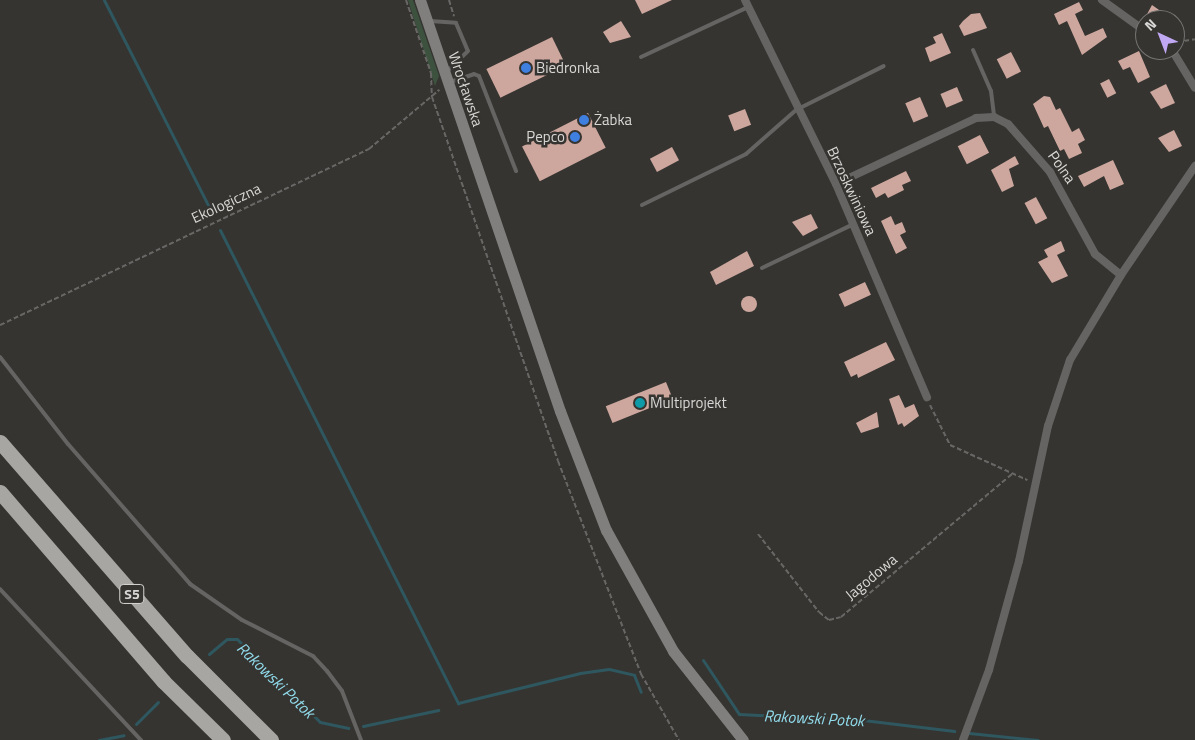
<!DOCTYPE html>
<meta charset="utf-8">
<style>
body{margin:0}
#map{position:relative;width:1195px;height:740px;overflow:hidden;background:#353431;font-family:"Titillium Web",sans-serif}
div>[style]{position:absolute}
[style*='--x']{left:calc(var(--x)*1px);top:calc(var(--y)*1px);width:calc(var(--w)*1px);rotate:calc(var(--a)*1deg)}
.green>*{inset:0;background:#3d523e}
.stream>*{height:3px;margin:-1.5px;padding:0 1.5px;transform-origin:1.5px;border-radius:1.5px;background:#2f575f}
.building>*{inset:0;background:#cda79e;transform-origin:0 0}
.round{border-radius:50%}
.path>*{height:2px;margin-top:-1px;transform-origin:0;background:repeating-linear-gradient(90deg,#686765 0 5px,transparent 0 7.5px)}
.service>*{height:4px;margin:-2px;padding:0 2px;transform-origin:2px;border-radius:2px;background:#656463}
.minor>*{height:8px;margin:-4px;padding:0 4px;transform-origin:4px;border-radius:4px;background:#656463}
.secondary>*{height:11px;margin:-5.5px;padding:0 5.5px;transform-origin:5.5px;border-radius:5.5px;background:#807f7d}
.motorway>*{height:15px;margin:-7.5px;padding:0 7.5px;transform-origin:7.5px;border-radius:7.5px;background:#a8a6a2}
.dots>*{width:14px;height:14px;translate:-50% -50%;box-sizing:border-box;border:2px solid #353431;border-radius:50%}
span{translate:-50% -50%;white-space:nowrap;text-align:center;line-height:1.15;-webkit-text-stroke:5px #353431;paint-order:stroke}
.shield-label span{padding:1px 4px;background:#353431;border:1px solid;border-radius:4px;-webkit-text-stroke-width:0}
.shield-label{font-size:14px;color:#d8d7d5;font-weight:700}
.poi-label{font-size:15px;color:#d8d7d5}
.left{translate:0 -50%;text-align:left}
.right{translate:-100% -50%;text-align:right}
.street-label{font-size:15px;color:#d8d7d5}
.water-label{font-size:16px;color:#91dbeb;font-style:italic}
.north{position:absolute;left:1135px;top:10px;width:50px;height:50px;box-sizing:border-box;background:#353431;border:1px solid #767573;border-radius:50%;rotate:317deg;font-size:14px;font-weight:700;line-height:20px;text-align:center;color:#d8d7d5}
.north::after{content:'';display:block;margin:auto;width:18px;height:22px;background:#c1a8f3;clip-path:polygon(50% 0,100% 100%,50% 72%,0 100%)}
</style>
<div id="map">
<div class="green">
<div style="clip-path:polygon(408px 0,413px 0,439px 76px,435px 86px)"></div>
</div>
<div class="stream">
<div style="--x:104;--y:0;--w:239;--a:63.1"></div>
<div style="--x:220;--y:230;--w:530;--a:63.29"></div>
<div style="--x:458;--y:703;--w:126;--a:-13.8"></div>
<div style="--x:580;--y:673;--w:29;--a:-8"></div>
<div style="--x:609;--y:669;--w:26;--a:13"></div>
<div style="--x:634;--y:675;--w:18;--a:68"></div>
<div style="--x:209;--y:654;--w:23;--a:-40"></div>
<div style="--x:227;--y:639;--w:10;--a:0"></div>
<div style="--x:237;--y:639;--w:117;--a:45"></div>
<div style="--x:320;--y:722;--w:29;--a:12"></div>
<div style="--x:703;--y:660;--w:65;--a:56.3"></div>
<div style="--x:739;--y:714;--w:124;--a:2.8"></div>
<div style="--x:863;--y:720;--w:92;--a:6.9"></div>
<div style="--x:136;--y:724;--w:31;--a:-45"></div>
<div style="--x:363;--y:726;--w:77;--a:-12"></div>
<div style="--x:969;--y:733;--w:69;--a:5.8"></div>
<div style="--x:99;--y:740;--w:25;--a:-11"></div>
</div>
<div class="building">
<div style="clip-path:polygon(635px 0,672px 0,642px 14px)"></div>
<div style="clip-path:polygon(1079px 2px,1083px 10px,1075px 14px,1085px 36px,1103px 28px,1107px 37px,1082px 55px,1067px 21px,1059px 25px,1054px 14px)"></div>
<div style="clip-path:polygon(1152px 5px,1162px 12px,1177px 20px,1155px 20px,1146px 16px)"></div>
<div style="clip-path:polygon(980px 13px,987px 28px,964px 36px,959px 26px,963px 21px,971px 14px)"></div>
<div style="clip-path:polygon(621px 21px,631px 37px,610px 43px,603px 32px)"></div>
<div style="clip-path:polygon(942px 33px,951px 53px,930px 62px,925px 48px,936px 43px,933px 37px)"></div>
<div style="left:552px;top:37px;width:32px;height:73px;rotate:64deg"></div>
<div style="clip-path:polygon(1139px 51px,1150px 77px,1138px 83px,1130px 67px,1123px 70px,1118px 61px)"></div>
<div style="left:1011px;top:52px;width:22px;height:16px;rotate:63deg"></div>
<div style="left:1109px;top:79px;width:16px;height:10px;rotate:63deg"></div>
<div style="clip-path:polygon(1166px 84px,1175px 103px,1161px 109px,1150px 92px)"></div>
<div style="left:957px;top:87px;width:15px;height:18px;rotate:67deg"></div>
<div style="clip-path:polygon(1044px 96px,1050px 97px,1056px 110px,1060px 108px,1072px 132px,1079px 128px,1085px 140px,1078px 144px,1082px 153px,1069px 159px,1064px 149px,1060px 151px,1048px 126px,1044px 128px,1033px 104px)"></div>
<div style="left:920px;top:97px;width:21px;height:16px;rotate:67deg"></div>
<div style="left:745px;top:109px;width:17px;height:18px;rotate:69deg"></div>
<div style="left:588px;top:113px;width:39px;height:74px;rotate:63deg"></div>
<div style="clip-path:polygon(1174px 130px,1182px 146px,1169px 152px,1158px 138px)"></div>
<div style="left:980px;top:135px;width:20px;height:25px;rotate:63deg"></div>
<div style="left:672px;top:147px;width:15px;height:25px;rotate:62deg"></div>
<div style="clip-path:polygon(1015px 156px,1019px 164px,1009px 169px,1014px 186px,1002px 192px,991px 170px)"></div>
<div style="clip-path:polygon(1113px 160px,1124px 184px,1110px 190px,1104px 176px,1084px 187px,1078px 176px)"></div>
<div style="clip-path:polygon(906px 171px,911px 181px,902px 185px,904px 190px,888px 198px,885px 193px,876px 198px,871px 188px)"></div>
<div style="left:1036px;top:197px;width:24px;height:13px;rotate:62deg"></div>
<div style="clip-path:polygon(811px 214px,818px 228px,803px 236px,792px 222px)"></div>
<div style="clip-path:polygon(891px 216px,895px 225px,902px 222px,906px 232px,900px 235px,907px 248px,896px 254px,881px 221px)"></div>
<div style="clip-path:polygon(1061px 241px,1065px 251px,1057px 255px,1068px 276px,1052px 283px,1038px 262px,1048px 257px,1044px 250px)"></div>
<div style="clip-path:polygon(747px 251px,754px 266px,716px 285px,710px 272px)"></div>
<div style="left:865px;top:282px;width:14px;height:29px;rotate:65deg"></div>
<div class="round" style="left:741px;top:296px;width:16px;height:16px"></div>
<div style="clip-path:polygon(886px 342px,895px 360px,858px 378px,857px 374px,851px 377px,844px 362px)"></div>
<div style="left:666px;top:382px;width:18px;height:65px;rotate:68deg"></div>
<div style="clip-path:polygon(899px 395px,905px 408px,914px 404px,919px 416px,904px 427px,902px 423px,898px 425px,889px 399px)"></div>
<div style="clip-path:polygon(877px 412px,879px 427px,861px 433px,856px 423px)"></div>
</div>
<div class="path">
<div style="--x:406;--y:0;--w:77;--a:71.1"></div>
<div style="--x:431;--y:73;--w:24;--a:88"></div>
<div style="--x:432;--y:97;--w:385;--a:70.9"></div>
<div style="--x:558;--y:461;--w:229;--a:68.7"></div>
<div style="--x:641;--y:674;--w:76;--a:60.1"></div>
<div style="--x:449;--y:0;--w:17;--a:73"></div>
<div style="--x:1177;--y:42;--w:18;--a:-9"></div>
<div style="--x:0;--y:325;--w:409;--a:-25.5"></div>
<div style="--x:369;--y:149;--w:92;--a:-40.1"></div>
<div style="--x:930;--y:405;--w:45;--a:63.4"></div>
<div style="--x:950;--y:445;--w:85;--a:24.4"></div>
<div style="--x:758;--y:534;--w:99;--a:52"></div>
<div style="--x:819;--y:612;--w:13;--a:39"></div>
<div style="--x:829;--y:620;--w:12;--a:-14"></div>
<div style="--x:841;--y:617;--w:223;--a:-39.9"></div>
</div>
<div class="service">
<div style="--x:430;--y:21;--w:26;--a:4"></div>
<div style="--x:456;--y:23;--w:30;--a:67"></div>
<div style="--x:468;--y:51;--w:29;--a:136"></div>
<div style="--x:973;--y:50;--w:45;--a:66.3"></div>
<div style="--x:991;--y:91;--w:26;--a:83"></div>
<div style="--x:641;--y:57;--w:118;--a:-25"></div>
<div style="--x:450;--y:82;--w:25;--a:-18"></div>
<div style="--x:474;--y:74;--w:5;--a:22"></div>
<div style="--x:479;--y:76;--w:102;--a:68.7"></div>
<div style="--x:642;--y:205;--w:116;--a:-26.1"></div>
<div style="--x:746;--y:154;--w:67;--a:-41.3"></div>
<div style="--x:796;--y:110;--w:98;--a:-26.6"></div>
<div style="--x:762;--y:268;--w:102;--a:-25.6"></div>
<div style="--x:0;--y:357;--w:110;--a:52"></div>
<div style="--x:68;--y:444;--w:186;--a:48.9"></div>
<div style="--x:190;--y:584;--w:63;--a:34.7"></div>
<div style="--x:242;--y:620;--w:80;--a:26.9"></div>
<div style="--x:313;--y:656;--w:21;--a:47"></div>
<div style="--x:327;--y:671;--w:25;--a:53"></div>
<div style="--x:342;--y:691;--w:53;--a:68.8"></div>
<div style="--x:0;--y:589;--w:207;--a:47"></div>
</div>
<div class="minor">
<div style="--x:745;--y:0;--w:205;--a:63.7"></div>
<div style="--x:836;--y:184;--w:232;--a:66.9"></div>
<div style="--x:1102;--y:0;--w:53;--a:35.8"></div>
<div style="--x:1172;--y:50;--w:44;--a:58.8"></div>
<div style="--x:836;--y:184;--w:155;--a:-25.2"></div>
<div style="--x:976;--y:118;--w:18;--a:-3"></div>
<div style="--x:994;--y:117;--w:16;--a:27"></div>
<div style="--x:1008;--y:124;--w:64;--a:48.8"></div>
<div style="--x:1050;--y:172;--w:94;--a:61.2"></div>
<div style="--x:1095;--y:254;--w:33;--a:39"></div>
<div style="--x:1121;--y:275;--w:132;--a:-55.8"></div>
<div style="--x:963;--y:740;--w:75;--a:-69.6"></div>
<div style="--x:989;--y:670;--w:113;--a:-74.6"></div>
<div style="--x:1019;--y:561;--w:138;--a:-77.9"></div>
<div style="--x:1048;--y:426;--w:70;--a:-71.6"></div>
<div style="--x:1070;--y:360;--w:99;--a:-59"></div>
</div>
<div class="secondary">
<div style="--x:420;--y:0;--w:434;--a:71.2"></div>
<div style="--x:560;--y:411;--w:128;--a:68.9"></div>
<div style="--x:606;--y:530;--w:138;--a:61"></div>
<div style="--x:673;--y:651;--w:113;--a:51.8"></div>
</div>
<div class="motorway">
<div style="--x:0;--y:442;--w:284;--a:48.9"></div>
<div style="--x:187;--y:656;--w:119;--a:45"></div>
<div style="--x:0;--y:492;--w:250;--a:49.2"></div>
<div style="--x:163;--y:681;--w:84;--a:44.5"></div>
</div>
<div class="dots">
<div style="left:526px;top:68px;background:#3f7fe0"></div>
<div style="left:584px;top:120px;background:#3f7fe0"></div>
<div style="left:575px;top:137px;background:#3f7fe0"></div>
<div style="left:640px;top:403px;background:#0f9aa8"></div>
</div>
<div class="shield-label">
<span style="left:132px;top:594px">S5</span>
</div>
<div class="poi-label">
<span class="left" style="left:536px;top:68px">Biedronka</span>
<span class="left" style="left:594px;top:120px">Żabka</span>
<span class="right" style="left:565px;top:137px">Pepco</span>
<span class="left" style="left:650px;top:403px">Multiprojekt</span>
</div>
<div class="street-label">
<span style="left:466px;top:89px;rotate:71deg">Wrocławska</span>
<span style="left:1062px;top:167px;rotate:55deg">Polna</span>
<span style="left:852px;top:191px;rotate:65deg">Brzoskwiniowa</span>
<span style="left:226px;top:203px;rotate:-25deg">Ekologiczna</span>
<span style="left:871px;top:577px;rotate:-40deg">Jagodowa</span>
</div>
<div class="water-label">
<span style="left:276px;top:680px;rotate:44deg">Rakowski Potok</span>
<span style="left:814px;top:718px;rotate:3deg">Rakowski Potok</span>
</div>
<div class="north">N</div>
</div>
